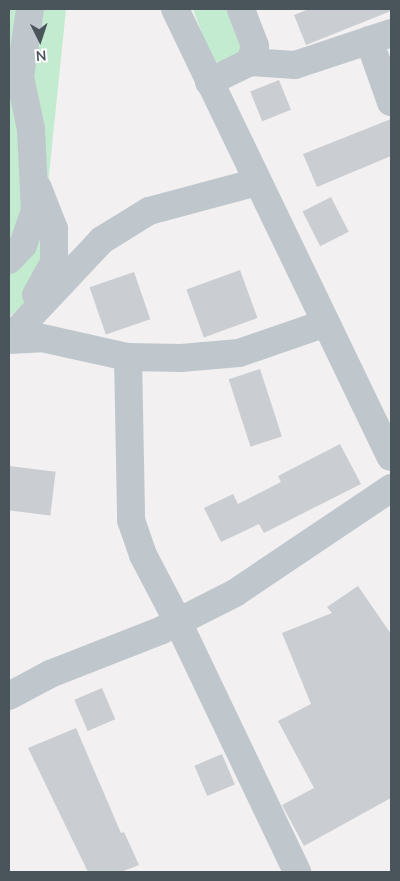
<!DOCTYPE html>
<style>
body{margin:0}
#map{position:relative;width:400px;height:881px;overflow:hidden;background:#f2f0f0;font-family:"Nunito Sans",sans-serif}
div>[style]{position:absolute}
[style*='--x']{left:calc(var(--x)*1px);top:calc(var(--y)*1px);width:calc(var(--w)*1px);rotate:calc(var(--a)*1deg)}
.green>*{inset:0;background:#c2ebd0}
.building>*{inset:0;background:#cacdd2;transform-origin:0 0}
.minor>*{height:28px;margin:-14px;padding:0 14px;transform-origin:14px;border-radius:14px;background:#bfc7cd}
span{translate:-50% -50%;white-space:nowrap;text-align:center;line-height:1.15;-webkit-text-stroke:4px #fff;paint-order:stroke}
.frame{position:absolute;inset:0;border:10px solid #49545b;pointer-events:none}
.north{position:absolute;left:15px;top:15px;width:50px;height:50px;-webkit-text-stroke:4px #fff;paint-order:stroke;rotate:176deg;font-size:14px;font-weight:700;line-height:20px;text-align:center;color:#49545b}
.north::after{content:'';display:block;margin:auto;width:18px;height:22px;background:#49545b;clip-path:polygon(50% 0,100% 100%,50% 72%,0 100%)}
</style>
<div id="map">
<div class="green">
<div style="clip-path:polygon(9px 9px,66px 9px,37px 292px,9px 317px)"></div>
<div style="clip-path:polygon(193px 9px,242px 9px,253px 54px,213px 63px)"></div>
</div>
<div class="building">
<div style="clip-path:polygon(309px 9px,391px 9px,391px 11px,306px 45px,294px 15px)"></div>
<div style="left:279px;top:80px;width:32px;height:31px;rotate:68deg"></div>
<div style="clip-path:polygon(391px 119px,391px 156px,317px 187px,303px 154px)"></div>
<div style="left:331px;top:197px;width:39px;height:32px;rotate:63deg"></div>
<div style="left:240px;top:270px;width:51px;height:57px;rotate:70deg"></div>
<div style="left:134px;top:272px;width:50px;height:47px;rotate:71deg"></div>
<div style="left:260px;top:369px;width:71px;height:33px;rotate:72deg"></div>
<div style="clip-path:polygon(340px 444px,361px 484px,264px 533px,259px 524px,221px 542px,204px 508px,233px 494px,238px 504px,281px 482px,278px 476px)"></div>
<div style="left:9px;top:466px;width:47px;height:44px;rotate:7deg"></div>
<div style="clip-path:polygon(358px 586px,391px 634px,391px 798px,304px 846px,282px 805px,314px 788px,278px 721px,311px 704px,282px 633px,332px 613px,327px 607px)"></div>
<div style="left:102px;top:688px;width:34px;height:30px;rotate:67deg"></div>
<div style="clip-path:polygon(76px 728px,121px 833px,124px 832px,139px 865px,121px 872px,88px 872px,28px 748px)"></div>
<div style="left:222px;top:754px;width:33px;height:30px;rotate:67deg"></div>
</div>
<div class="minor">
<div style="--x:175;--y:9;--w:497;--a:64.3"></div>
<div style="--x:369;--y:40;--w:66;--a:70.5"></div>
<div style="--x:250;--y:62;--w:45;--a:3.8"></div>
<div style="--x:295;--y:65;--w:101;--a:-18.4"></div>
<div style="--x:209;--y:82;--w:46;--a:-26"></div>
<div style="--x:250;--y:62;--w:17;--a:-73"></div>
<div style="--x:255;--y:46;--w:40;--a:-111"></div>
<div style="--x:9;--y:260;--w:21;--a:-47"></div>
<div style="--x:23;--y:245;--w:36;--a:-71"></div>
<div style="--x:35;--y:211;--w:82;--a:-92.8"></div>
<div style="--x:31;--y:129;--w:53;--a:-101.9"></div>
<div style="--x:20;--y:77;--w:69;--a:-81.6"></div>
<div style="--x:36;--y:295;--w:37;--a:-61"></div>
<div style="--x:54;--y:263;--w:34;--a:-90"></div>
<div style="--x:54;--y:229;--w:44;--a:-111.3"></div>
<div style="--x:9;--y:339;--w:136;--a:-46.8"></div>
<div style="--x:102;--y:240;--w:55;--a:-31.7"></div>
<div style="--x:149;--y:211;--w:112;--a:-15"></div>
<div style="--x:9;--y:340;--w:33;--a:-3"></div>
<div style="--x:42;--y:338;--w:88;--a:12.5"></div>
<div style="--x:128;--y:357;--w:53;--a:1.1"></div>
<div style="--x:181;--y:358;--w:58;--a:-4.9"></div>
<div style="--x:239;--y:353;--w:92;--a:-19"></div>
<div style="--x:128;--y:357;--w:163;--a:88.9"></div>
<div style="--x:131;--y:520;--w:37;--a:71"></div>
<div style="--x:143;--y:555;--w:76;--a:62.4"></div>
<div style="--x:178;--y:622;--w:277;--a:64.5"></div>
<div style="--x:9;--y:696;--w:47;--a:-28.2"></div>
<div style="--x:50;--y:674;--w:120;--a:-21.4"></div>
<div style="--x:162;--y:630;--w:82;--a:-26.9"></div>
<div style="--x:235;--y:593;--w:188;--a:-33.9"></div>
</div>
<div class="frame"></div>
<div class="north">N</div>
</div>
